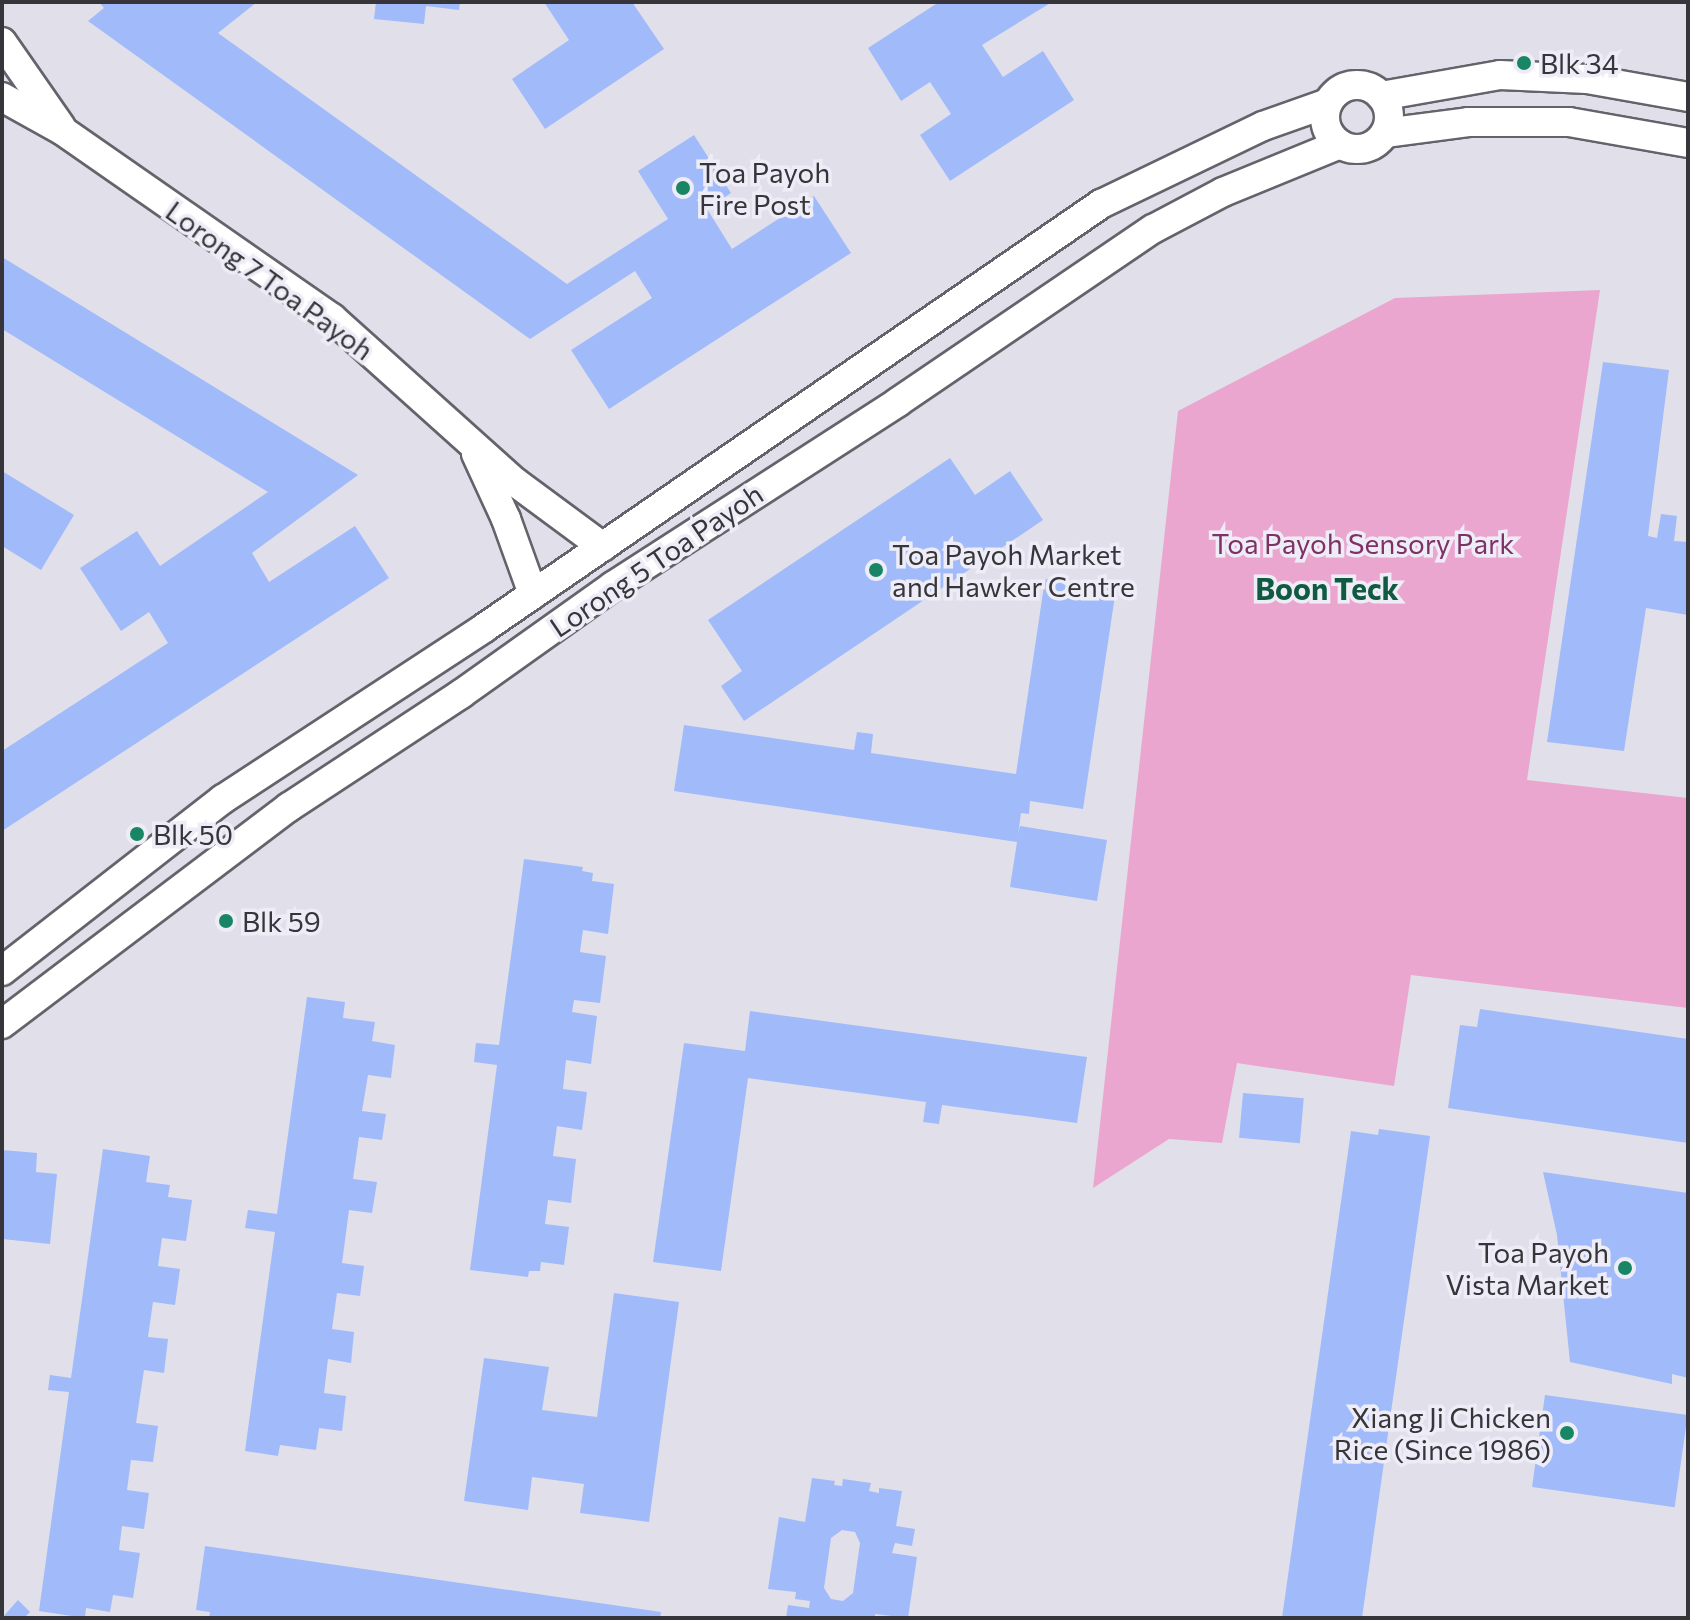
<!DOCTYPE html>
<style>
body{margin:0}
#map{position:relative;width:1690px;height:1620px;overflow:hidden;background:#e1e0ea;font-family:Commissioner,sans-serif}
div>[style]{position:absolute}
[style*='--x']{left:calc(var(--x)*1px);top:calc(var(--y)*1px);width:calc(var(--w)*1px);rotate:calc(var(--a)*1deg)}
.green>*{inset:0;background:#eaa6cf}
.building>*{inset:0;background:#a0bafa;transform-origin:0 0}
.roads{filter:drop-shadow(2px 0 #64636b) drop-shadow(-2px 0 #64636b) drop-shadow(0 2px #64636b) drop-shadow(0 -2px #64636b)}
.minor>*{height:28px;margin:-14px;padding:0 14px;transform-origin:14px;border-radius:14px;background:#fff}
.minor>.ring{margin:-14px;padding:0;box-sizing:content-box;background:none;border:28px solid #fff;border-radius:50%}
.dots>*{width:22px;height:22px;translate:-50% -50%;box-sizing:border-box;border:4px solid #eeedf7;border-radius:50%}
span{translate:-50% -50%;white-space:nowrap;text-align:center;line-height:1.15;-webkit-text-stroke:7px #eeedf7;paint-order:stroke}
.poi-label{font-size:28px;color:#36363a}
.left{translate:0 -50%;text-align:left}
.right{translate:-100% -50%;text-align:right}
.street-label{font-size:28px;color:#36363a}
.park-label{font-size:28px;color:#7f3065}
.neighbourhood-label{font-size:30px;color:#105a42;font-weight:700}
.frame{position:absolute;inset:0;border:4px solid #36363a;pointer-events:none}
</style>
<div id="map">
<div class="green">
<div style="clip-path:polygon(1600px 290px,1527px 780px,1688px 798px,1688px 1008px,1411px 975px,1394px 1086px,1237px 1063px,1222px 1143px,1169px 1139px,1093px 1188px,1178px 411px,1395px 298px)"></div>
</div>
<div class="building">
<div style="clip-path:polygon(99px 2px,257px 2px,218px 33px,567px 284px,668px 219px,638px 171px,694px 135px,731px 193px,707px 209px,732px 249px,814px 196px,851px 253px,609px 409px,571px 350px,652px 298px,635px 271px,530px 339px,88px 21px,104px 8px)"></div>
<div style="clip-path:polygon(376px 2px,460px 2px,459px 10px,426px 6px,424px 24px,374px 19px)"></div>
<div style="clip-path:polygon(544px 2px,632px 2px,664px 49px,545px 129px,512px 79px,569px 40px)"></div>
<div style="clip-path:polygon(939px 2px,1052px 2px,982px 45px,1003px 77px,1043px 51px,1074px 100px,950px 181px,920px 135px,951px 114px,930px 82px,901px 101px,868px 48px)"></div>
<div style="clip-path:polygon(2px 257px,358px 475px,252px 553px,269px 582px,355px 526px,389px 578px,2px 831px,2px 751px,168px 643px,149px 612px,121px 631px,80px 568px,137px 531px,160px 566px,268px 492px,2px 329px)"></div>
<div style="clip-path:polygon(1603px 362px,1669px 370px,1648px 536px,1657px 538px,1661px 514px,1677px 516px,1674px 541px,1688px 542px,1688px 615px,1646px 608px,1624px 751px,1547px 742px)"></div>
<div style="clip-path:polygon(950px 458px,975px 495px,1010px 471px,1043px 520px,744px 721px,721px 686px,742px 671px,708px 620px)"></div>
<div style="clip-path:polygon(2px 471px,74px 515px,41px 570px,2px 546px)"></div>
<div style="clip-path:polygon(1045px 579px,1116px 589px,1083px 809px,1030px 801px,1029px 814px,1021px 813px,1018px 835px,1020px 826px,1107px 840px,1097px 901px,1010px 887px,1017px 842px,674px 791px,684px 725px,854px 750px,857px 732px,873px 734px,871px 753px,1016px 774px)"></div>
<div style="clip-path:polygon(524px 859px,583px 867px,582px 871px,593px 873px,592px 881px,614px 884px,608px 934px,583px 930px,580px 952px,606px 956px,600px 1003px,574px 1000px,572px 1012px,597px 1016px,591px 1064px,566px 1060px,563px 1089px,587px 1092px,582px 1130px,557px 1126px,553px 1156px,576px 1159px,571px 1203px,548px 1200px,545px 1224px,569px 1227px,564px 1265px,541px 1262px,540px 1271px,529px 1271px,528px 1277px,470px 1270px,497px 1065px,474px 1062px,476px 1043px,499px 1045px)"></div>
<div style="clip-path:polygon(307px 997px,345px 1002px,343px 1018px,375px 1022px,372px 1041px,395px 1045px,391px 1078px,368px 1075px,362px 1111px,386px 1114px,382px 1140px,359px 1137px,353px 1179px,377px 1182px,372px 1213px,349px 1210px,342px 1263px,364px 1266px,360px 1296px,337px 1293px,332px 1329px,354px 1332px,351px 1363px,328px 1359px,324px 1393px,346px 1396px,342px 1431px,319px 1428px,316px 1450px,280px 1445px,278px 1456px,245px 1451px,275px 1232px,245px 1228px,248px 1210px,277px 1214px)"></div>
<div style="clip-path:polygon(1480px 1009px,1688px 1039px,1688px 1143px,1448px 1108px,1460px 1025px,1477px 1027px)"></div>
<div style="clip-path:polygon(750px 1011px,1087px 1057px,1077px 1123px,942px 1105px,939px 1124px,923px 1122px,926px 1102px,748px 1078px,721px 1271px,653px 1262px,684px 1043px,745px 1051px)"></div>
<div style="left:1243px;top:1093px;width:61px;height:45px;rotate:5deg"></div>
<div style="clip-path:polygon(1379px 1129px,1430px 1136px,1362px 1618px,1282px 1618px,1351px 1131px,1378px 1135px)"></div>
<div style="clip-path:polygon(103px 1149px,150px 1156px,146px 1182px,170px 1185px,168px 1197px,192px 1200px,186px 1241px,162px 1238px,158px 1266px,180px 1269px,175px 1305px,153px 1302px,148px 1337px,168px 1339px,164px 1373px,144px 1370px,136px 1423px,158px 1426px,153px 1462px,131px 1460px,127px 1490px,149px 1493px,144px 1529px,122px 1526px,119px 1550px,140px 1553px,133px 1598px,113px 1595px,110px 1612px,86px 1608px,85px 1618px,39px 1611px,69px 1392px,48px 1390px,50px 1375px,71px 1378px)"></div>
<div style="clip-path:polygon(2px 1150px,37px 1153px,36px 1172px,57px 1174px,50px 1244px,2px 1239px)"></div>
<div style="clip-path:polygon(1543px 1172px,1688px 1193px,1688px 1378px,1672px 1374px,1672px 1384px,1570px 1362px,1557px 1235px)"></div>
<div style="clip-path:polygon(614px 1293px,679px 1302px,649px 1522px,580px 1513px,584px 1484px,532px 1477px,528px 1510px,464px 1501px,484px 1358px,549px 1367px,542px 1410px,597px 1417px)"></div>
<div style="left:1545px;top:1395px;width:144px;height:93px;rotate:8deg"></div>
<div style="clip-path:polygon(evenodd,812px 1478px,835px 1481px,834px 1485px,842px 1486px,843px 1479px,871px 1483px,869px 1491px,879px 1493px,879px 1488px,902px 1491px,896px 1526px,915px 1529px,912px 1546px,895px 1543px,892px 1553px,917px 1557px,908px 1618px,875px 1614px,875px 1618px,786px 1618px,788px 1605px,809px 1608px,810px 1601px,795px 1599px,796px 1592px,768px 1589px,779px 1517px,805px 1522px,812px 1478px,842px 1530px,855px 1532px,860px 1543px,853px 1593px,843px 1601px,831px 1599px,824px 1588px,831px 1538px,842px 1530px)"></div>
<div style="clip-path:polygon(205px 1546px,661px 1612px,660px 1618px,209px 1618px,210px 1612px,196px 1610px)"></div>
<div style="clip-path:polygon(18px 1600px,30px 1612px,24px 1618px,2px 1618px)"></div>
</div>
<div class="roads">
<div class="minor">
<div style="--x:2;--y:42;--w:103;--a:55.2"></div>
<div class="ring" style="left:1325px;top:85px;width:36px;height:36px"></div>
<div style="--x:1381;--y:96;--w:121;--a:-10"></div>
<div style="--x:1500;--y:75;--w:87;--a:2.6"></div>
<div style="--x:1587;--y:79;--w:103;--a:10.1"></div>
<div style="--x:2;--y:97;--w:70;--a:29.1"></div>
<div style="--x:63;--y:131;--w:328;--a:34.8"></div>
<div style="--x:332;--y:318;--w:246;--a:41.9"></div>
<div style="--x:515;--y:482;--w:109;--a:36.5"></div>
<div style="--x:1385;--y:133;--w:84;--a:-7.5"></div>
<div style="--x:1468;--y:122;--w:101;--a:0"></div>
<div style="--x:1569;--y:122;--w:121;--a:10"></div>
<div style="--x:476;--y:454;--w:72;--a:65.2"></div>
<div style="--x:506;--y:519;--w:80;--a:70.2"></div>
<div style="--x:2;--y:971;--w:280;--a:-37.9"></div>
<div style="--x:223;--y:799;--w:312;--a:-33.2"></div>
<div style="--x:484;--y:628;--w:749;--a:-34.5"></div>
<div style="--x:1101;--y:204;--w:180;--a:-25.7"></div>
<div style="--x:1263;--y:126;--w:69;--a:-19.5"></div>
<div style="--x:2;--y:1024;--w:360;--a:-37.1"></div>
<div style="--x:289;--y:807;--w:206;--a:-33.3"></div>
<div style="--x:461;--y:694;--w:186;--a:-35.4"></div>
<div style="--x:613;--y:586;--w:339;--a:-32.8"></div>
<div style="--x:898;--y:402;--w:308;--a:-34.2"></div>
<div style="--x:1153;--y:229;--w:79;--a:-27.9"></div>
<div style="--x:1223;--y:192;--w:126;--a:-22.3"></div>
</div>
</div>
<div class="dots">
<div style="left:1524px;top:63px;background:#188664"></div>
<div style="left:683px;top:188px;background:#188664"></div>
<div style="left:876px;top:570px;background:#188664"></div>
<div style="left:137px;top:834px;background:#188664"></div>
<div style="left:226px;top:921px;background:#188664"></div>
<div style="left:1625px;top:1268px;background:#188664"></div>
<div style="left:1567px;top:1433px;background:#188664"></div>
</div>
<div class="poi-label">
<span class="left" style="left:1540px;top:63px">Blk 34</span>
<span class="left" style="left:699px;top:188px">Toa Payoh<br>Fire Post</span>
<span class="left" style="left:892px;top:570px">Toa Payoh Market<br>and Hawker Centre</span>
<span class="left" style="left:153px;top:834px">Blk 50</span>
<span class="left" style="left:242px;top:921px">Blk 59</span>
<span class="right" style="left:1609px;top:1268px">Toa Payoh<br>Vista Market</span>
<span class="right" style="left:1551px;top:1433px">Xiang Ji Chicken<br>Rice (Since 1986)</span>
</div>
<div class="street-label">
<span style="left:270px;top:280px;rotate:36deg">Lorong 7 Toa Payoh</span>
<span style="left:656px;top:560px;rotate:-34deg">Lorong 5 Toa Payoh</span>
</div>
<div class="park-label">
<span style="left:1363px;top:543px">Toa Payoh Sensory Park</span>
</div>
<div class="neighbourhood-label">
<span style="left:1327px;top:588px">Boon Teck</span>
</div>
<div class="frame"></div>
</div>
